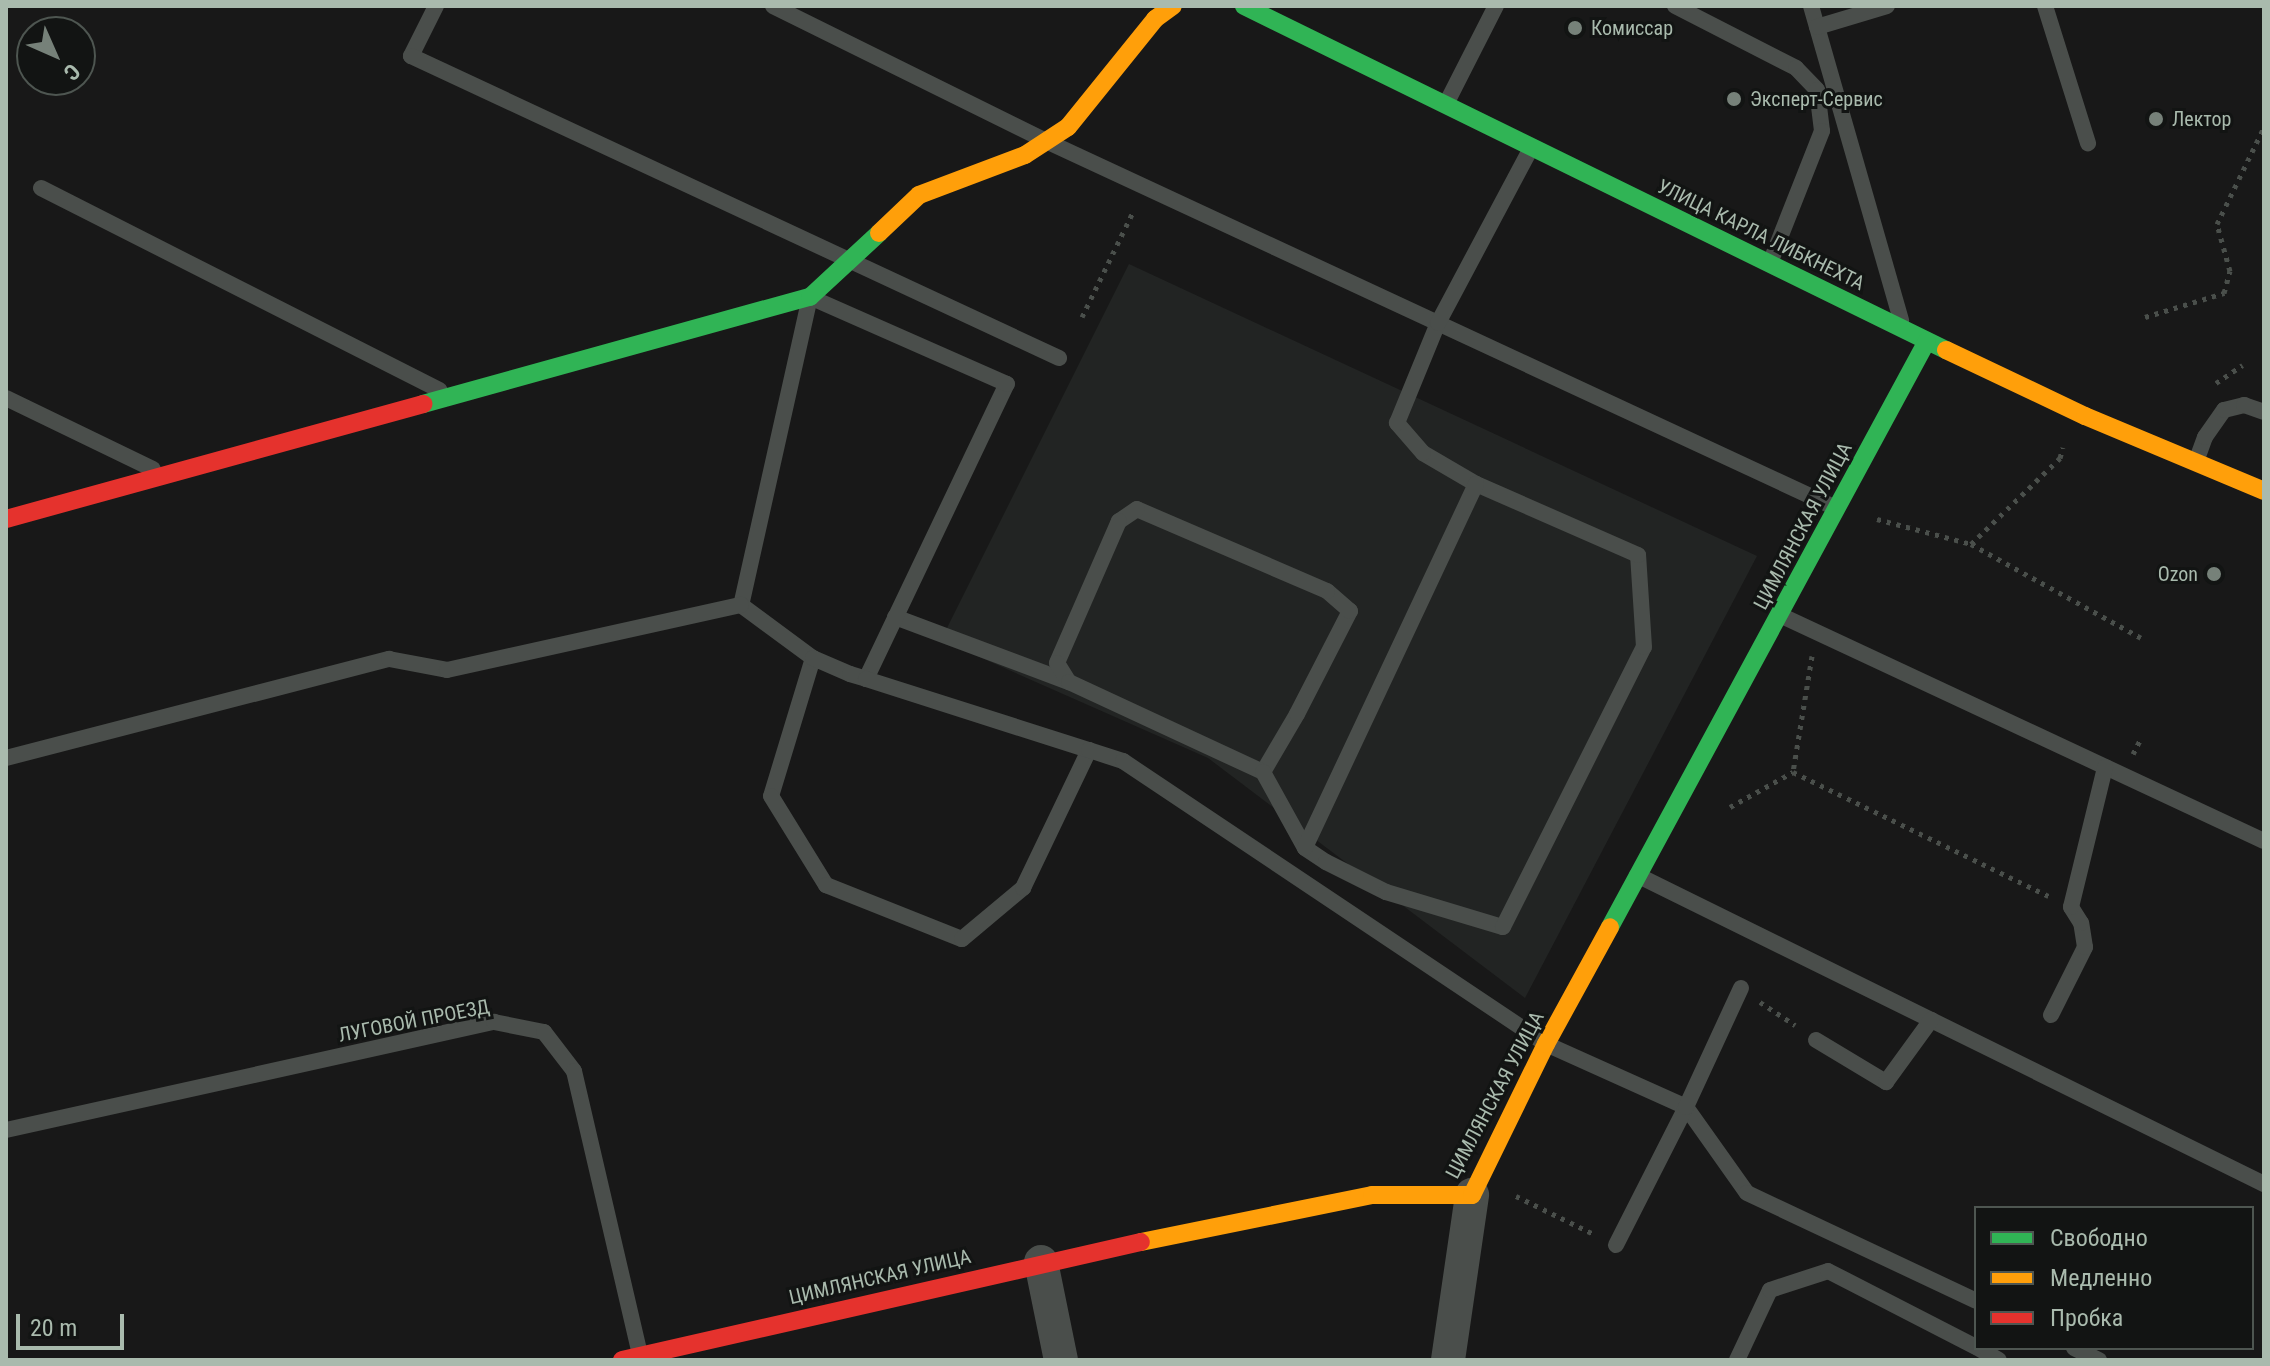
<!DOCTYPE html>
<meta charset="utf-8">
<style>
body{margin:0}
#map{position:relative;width:2270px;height:1366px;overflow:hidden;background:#181818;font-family:"Roboto Condensed",sans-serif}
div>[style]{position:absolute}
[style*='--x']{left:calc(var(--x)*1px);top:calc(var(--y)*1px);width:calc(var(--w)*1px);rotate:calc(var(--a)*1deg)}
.built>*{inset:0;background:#222423}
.path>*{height:5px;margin-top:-2.5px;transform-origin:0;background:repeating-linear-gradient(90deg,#4a4f4b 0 4px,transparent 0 10px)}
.lane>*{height:16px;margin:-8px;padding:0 8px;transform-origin:8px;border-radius:8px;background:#4a4e4b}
.street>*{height:34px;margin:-17px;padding:0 17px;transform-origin:17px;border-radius:17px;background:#4a4e4b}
.fast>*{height:18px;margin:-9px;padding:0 9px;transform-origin:9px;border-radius:9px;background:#30b455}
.slow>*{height:18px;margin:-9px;padding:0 9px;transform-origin:9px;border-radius:9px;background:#ff9f0a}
.jam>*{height:18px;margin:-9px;padding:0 9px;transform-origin:9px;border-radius:9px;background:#e5322d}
.dots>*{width:22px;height:22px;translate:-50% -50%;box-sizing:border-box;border:4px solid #121413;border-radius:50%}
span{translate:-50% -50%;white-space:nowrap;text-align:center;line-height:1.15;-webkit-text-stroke:6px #121413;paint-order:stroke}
.poi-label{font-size:20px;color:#a9baad}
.left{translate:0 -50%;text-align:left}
.right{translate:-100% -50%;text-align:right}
.street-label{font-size:20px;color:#a9baad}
.frame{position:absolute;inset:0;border:8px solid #a9baad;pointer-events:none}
.legend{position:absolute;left:1974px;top:1206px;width:280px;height:144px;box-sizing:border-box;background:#121413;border:2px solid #4e5651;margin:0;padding:10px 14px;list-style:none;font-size:24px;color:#a9baad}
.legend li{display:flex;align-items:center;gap:16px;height:40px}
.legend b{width:40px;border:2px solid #4e5651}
.north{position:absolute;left:16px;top:16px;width:80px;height:80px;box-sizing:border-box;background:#121413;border:2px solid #4e5651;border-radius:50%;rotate:135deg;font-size:22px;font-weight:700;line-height:32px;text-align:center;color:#a9baad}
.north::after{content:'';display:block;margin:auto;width:28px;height:36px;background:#768179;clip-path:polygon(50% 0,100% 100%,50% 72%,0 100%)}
.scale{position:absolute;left:16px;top:1314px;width:108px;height:36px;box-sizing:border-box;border:4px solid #a9baad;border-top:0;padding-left:10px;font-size:24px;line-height:28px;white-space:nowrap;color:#a9baad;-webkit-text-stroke:6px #121413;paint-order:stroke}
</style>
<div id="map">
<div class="built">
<div style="clip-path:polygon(1129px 264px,1757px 556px,1525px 998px,1208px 758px,941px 640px)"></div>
</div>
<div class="path">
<div style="--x:1082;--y:317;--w:119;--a:-64.1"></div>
<div style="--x:2145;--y:317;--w:83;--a:-16.9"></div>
<div style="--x:2224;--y:293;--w:23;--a:-75"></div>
<div style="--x:2230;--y:271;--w:49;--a:-105.5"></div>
<div style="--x:2217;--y:224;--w:108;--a:-64.1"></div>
<div style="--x:2216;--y:383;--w:32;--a:-34"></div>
<div style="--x:1877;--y:519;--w:97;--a:14.9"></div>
<div style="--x:1971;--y:544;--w:194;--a:28.9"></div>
<div style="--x:1971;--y:544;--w:124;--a:-44"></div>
<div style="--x:2060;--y:458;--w:11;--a:-75"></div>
<div style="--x:1812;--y:656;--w:118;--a:99.3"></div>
<div style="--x:1793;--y:772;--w:284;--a:25.9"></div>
<div style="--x:2133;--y:754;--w:16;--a:-63"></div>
<div style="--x:1730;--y:807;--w:72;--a:-29.1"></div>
<div style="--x:1760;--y:1002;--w:42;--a:33.3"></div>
<div style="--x:1516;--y:1196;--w:87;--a:26"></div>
</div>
<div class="lane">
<div style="--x:436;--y:6;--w:56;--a:116.6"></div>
<div style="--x:411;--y:56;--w:715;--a:24.99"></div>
<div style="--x:773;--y:6;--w:305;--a:26.3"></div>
<div style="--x:1046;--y:141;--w:871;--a:24.92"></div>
<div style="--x:1675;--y:6;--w:136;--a:27.1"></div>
<div style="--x:1796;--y:68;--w:30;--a:46"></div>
<div style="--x:1817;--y:90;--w:41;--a:83"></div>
<div style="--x:1822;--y:131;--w:142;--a:111.5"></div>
<div style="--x:1811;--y:6;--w:327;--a:74"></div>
<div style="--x:2045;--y:6;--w:144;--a:72.6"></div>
<div style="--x:1817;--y:27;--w:73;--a:-16.7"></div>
<div style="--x:1446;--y:104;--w:110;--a:-63"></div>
<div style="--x:41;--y:188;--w:447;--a:26.9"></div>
<div style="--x:6;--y:398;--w:163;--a:25.8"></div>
<div style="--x:2197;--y:459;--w:23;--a:-70"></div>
<div style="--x:2205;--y:437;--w:33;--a:-55"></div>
<div style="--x:2224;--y:410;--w:21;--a:-14"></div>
<div style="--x:2244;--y:405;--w:21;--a:19"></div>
<div style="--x:1476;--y:484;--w:61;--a:-149.7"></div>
<div style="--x:1423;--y:453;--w:40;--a:-131"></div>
<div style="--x:1397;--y:423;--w:108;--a:-67.7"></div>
<div style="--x:1438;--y:323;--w:198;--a:-62"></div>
<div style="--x:1780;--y:615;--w:534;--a:25.03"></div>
<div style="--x:895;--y:617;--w:186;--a:20.5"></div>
<div style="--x:813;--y:658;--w:144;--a:106.9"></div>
<div style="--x:771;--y:796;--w:105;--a:58.3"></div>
<div style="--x:826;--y:885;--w:146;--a:21.7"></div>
<div style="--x:962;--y:939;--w:80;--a:-39.9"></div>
<div style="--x:1023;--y:888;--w:153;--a:-64.4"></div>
<div style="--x:866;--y:679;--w:327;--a:-64.5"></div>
<div style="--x:1007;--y:384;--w:215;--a:-156.2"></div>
<div style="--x:810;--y:297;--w:316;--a:102.6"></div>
<div style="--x:741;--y:605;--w:89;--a:36.4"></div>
<div style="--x:813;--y:658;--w:40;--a:23.4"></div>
<div style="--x:850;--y:674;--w:17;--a:17"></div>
<div style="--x:866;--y:679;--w:234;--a:17.7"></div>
<div style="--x:1089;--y:750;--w:36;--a:18"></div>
<div style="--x:1123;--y:761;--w:509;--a:33.78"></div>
<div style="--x:1546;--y:1044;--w:154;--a:24.2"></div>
<div style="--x:1686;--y:1107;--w:105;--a:54.7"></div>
<div style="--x:1747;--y:1193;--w:253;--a:25.2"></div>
<div style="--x:6;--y:758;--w:396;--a:-14.5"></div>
<div style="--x:389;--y:659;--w:59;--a:10.7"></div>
<div style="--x:447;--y:670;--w:301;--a:-12.5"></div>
<div style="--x:1263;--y:772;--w:67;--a:-59.6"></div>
<div style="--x:1297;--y:714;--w:116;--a:-62.8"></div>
<div style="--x:1350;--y:611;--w:30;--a:-139"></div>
<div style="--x:1327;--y:591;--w:207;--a:-156.7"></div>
<div style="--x:1137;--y:509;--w:22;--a:146"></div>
<div style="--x:1119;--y:521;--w:155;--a:113.6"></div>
<div style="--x:1057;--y:663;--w:22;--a:58"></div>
<div style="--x:1069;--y:682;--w:214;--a:24.9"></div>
<div style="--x:1263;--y:772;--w:87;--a:61.1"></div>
<div style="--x:1305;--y:848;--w:25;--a:34"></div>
<div style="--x:1326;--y:862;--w:67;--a:26.6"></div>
<div style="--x:1386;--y:892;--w:122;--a:16.7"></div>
<div style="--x:1503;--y:927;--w:313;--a:-63.3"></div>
<div style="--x:1644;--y:647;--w:92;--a:-93.7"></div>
<div style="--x:1638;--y:555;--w:177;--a:-156.3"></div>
<div style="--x:1476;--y:484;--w:402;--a:115.2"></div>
<div style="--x:1637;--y:875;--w:699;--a:26.24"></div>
<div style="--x:2051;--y:1015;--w:76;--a:-63.4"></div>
<div style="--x:2085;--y:947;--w:24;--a:-99"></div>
<div style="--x:2081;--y:923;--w:19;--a:-122"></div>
<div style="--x:2071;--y:907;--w:144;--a:-76.3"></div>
<div style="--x:1816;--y:1040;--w:82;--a:31"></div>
<div style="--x:1886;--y:1082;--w:77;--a:-54"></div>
<div style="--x:6;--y:1130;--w:500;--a:-12.5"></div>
<div style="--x:494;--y:1022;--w:51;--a:11.3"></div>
<div style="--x:544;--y:1032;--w:49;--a:52.4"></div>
<div style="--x:574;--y:1071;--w:291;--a:76.9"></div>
<div style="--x:1616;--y:1245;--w:155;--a:-63.1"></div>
<div style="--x:1686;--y:1107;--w:131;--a:-65.2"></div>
<div style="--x:1978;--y:1348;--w:24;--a:30"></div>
<div style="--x:2074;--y:1348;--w:28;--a:26"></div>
<div style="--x:1737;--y:1360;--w:77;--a:-64.8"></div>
<div style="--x:1770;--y:1290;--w:61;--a:-18.1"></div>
<div style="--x:1828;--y:1271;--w:166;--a:27.2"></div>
</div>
<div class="street">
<div style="--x:1041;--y:1262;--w:100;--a:78.5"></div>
<div style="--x:1448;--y:1360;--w:167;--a:-81.7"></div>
</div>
<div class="fast">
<div style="--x:1244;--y:6;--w:782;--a:26.11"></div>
<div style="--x:423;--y:404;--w:402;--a:-15.5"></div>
<div style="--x:810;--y:297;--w:94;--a:-42.8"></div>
<div style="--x:1610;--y:927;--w:666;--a:-61.59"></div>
</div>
<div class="slow">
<div style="--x:879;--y:233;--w:55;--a:-43.5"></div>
<div style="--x:919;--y:195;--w:113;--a:-20.7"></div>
<div style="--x:1025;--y:155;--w:51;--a:-33.1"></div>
<div style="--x:1068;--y:127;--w:139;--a:-51.1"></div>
<div style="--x:1155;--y:19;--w:22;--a:-36"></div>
<div style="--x:1946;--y:350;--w:154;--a:25.4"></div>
<div style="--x:2085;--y:416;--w:194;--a:22.7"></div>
<div style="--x:1141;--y:1242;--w:236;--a:-11.5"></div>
<div style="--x:1372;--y:1195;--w:100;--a:0"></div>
<div style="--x:1472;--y:1195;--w:168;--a:-63.9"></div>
<div style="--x:1546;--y:1044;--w:133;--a:-61.3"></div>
</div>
<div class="jam">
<div style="--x:6;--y:519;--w:433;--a:-15.4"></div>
<div style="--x:622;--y:1360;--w:532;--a:-12.81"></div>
</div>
<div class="dots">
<div style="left:1575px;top:28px;background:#768179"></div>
<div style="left:1734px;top:99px;background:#768179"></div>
<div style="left:2156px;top:119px;background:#768179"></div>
<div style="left:2214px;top:574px;background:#768179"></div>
</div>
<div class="poi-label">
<span class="left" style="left:1591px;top:28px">Комиссар</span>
<span class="left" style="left:1750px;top:99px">Эксперт-Сервис</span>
<span class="left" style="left:2172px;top:119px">Лектор</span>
<span class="right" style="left:2198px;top:574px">Ozon</span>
</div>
<div class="street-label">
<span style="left:1761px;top:235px;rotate:26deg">УЛИЦА КАРЛА ЛИБКНЕХТА</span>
<span style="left:1803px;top:526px;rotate:-62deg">ЦИМЛЯНСКАЯ УЛИЦА</span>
<span style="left:414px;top:1021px;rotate:-11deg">ЛУГОВОЙ ПРОЕЗД</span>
<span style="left:1495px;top:1095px;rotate:-62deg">ЦИМЛЯНСКАЯ УЛИЦА</span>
<span style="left:880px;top:1277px;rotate:-13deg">ЦИМЛЯНСКАЯ УЛИЦА</span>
</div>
<div class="frame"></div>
<ul class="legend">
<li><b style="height:10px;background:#30b455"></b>Свободно</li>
<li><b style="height:10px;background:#ff9f0a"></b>Медленно</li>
<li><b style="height:10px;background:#e5322d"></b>Пробка</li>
</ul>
<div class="north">С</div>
<div class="scale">20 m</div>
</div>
